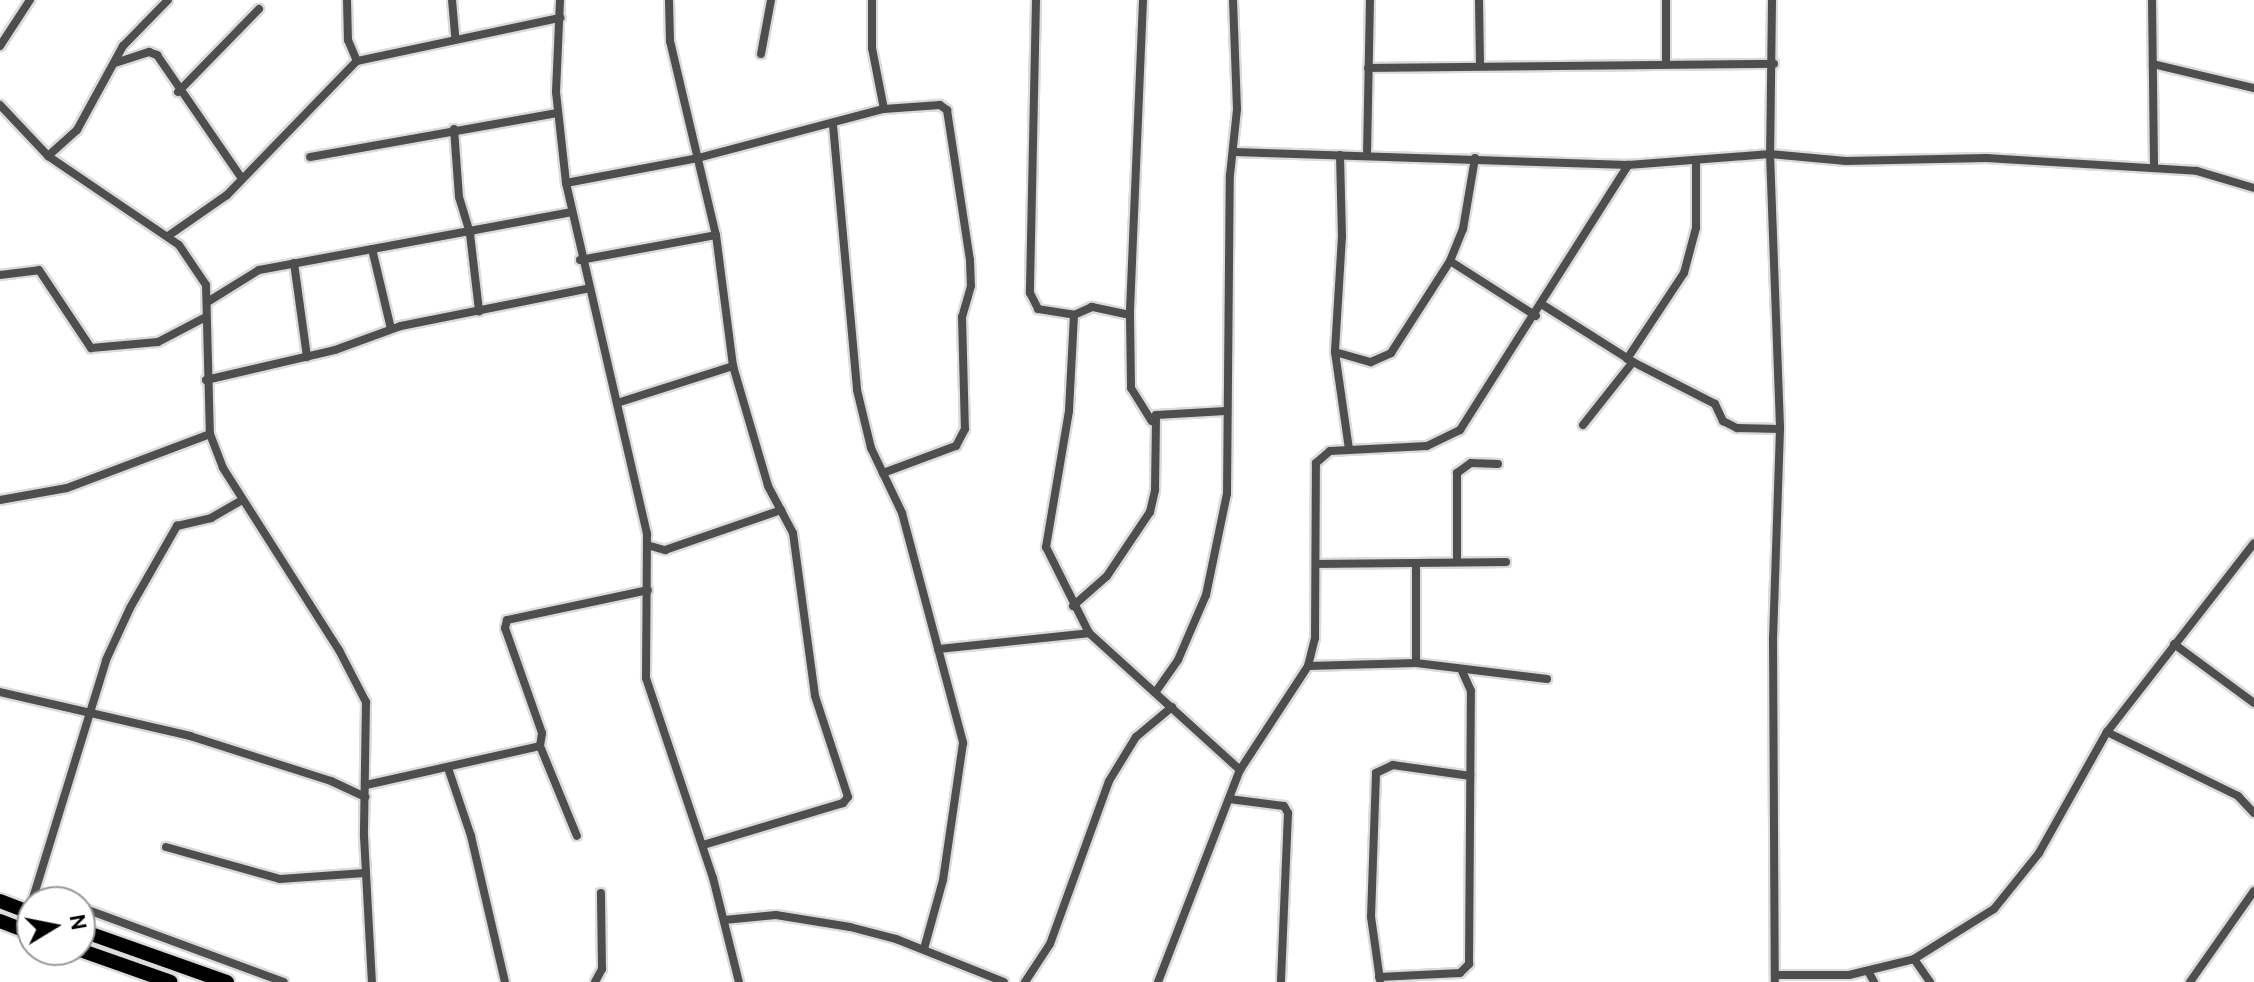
<!DOCTYPE html>
<style>
body{margin:0}
#map{position:relative;width:2254px;height:982px;overflow:hidden;background:#fff;font-family:Cabin,sans-serif}
div>[style]{position:absolute}
[style*='--x']{left:calc(var(--x)*1px);top:calc(var(--y)*1px);width:calc(var(--w)*1px);rotate:calc(var(--a)*1deg)}
.roads{filter:drop-shadow(2px 0 #dbdbdb) drop-shadow(-2px 0 #dbdbdb) drop-shadow(0 2px #dbdbdb) drop-shadow(0 -2px #dbdbdb)}
.minor>*{height:8px;margin:-4px;padding:0 4px;transform-origin:4px;border-radius:4px;background:#4e4e4e}
.trunk>*{height:14px;margin:-7px;padding:0 7px;transform-origin:7px;border-radius:7px;background:#000}
span{translate:-50% -50%;white-space:nowrap;text-align:center;line-height:1.15;-webkit-text-stroke:8px #fff;paint-order:stroke}
.north{position:absolute;left:16px;top:886px;width:80px;height:80px;box-sizing:border-box;background:#fff;border:2px solid #999;border-radius:50%;rotate:80deg;font-size:22px;font-weight:700;line-height:32px;text-align:center;color:#000}
.north::after{content:'';display:block;margin:auto;width:28px;height:36px;background:#000;clip-path:polygon(50% 0,100% 100%,50% 72%,0 100%)}
</style>
<div id="map">
<div class="roads">
<div class="minor">
<div style="--x:347;--y:0;--w:40;--a:88.6"></div>
<div style="--x:348;--y:40;--w:23;--a:67"></div>
<div style="--x:452;--y:0;--w:38;--a:85"></div>
<div style="--x:560;--y:0;--w:92;--a:92.5"></div>
<div style="--x:556;--y:92;--w:92;--a:83.7"></div>
<div style="--x:566;--y:183;--w:360;--a:77"></div>
<div style="--x:647;--y:534;--w:144;--a:90.4"></div>
<div style="--x:646;--y:678;--w:211;--a:71.5"></div>
<div style="--x:713;--y:878;--w:107;--a:76"></div>
<div style="--x:669;--y:0;--w:41;--a:88.6"></div>
<div style="--x:670;--y:41;--w:199;--a:76.7"></div>
<div style="--x:716;--y:235;--w:132;--a:82.6"></div>
<div style="--x:733;--y:366;--w:125;--a:73.7"></div>
<div style="--x:768;--y:486;--w:53;--a:62"></div>
<div style="--x:793;--y:533;--w:164;--a:82.3"></div>
<div style="--x:815;--y:696;--w:106;--a:71.9"></div>
<div style="--x:848;--y:797;--w:8;--a:130"></div>
<div style="--x:843;--y:803;--w:146;--a:163.3"></div>
<div style="--x:872;--y:0;--w:48;--a:90"></div>
<div style="--x:872;--y:48;--w:62;--a:78.9"></div>
<div style="--x:1036;--y:0;--w:293;--a:91.2"></div>
<div style="--x:1030;--y:293;--w:18;--a:63"></div>
<div style="--x:1038;--y:309;--w:36;--a:9"></div>
<div style="--x:1143;--y:0;--w:315;--a:92.4"></div>
<div style="--x:1130;--y:315;--w:39;--a:-168"></div>
<div style="--x:1092;--y:307;--w:20;--a:156"></div>
<div style="--x:1074;--y:315;--w:96;--a:93"></div>
<div style="--x:1069;--y:411;--w:138;--a:99.6"></div>
<div style="--x:1046;--y:547;--w:96;--a:63.4"></div>
<div style="--x:1089;--y:633;--w:204;--a:42.2"></div>
<div style="--x:1479;--y:0;--w:65;--a:89.1"></div>
<div style="--x:1666;--y:0;--w:63;--a:90"></div>
<div style="--x:1772;--y:0;--w:154;--a:90.7"></div>
<div style="--x:1770;--y:154;--w:275;--a:87.9"></div>
<div style="--x:1780;--y:429;--w:209;--a:91.9"></div>
<div style="--x:1773;--y:638;--w:344;--a:89.7"></div>
<div style="--x:2152;--y:0;--w:167;--a:89.3"></div>
<div style="--x:0;--y:46;--w:55;--a:-56.9"></div>
<div style="--x:761;--y:54;--w:55;--a:-79.5"></div>
<div style="--x:115;--y:63;--w:36;--a:-18"></div>
<div style="--x:149;--y:52;--w:9;--a:21"></div>
<div style="--x:157;--y:55;--w:148;--a:55.5"></div>
<div style="--x:2153;--y:64;--w:104;--a:13.4"></div>
<div style="--x:1368;--y:68;--w:406;--a:-0.6"></div>
<div style="--x:178;--y:92;--w:116;--a:-45.7"></div>
<div style="--x:0;--y:105;--w:70;--a:46.7"></div>
<div style="--x:48;--y:156;--w:158;--a:34.2"></div>
<div style="--x:179;--y:245;--w:48;--a:56"></div>
<div style="--x:206;--y:285;--w:149;--a:88.5"></div>
<div style="--x:210;--y:434;--w:36;--a:69"></div>
<div style="--x:223;--y:468;--w:216;--a:57.5"></div>
<div style="--x:339;--y:650;--w:59;--a:62.6"></div>
<div style="--x:366;--y:702;--w:134;--a:90.9"></div>
<div style="--x:364;--y:836;--w:146;--a:86.9"></div>
<div style="--x:833;--y:125;--w:266;--a:84.8"></div>
<div style="--x:857;--y:390;--w:60;--a:76.4"></div>
<div style="--x:871;--y:448;--w:72;--a:64.5"></div>
<div style="--x:902;--y:513;--w:238;--a:75.1"></div>
<div style="--x:963;--y:743;--w:138;--a:98.3"></div>
<div style="--x:943;--y:880;--w:72;--a:105.4"></div>
<div style="--x:454;--y:129;--w:68;--a:85.8"></div>
<div style="--x:459;--y:197;--w:39;--a:73"></div>
<div style="--x:470;--y:234;--w:78;--a:83.3"></div>
<div style="--x:1234;--y:152;--w:394;--a:1.9"></div>
<div style="--x:1628;--y:165;--w:142;--a:-4.4"></div>
<div style="--x:1770;--y:154;--w:76;--a:5.3"></div>
<div style="--x:1846;--y:161;--w:140;--a:-1.2"></div>
<div style="--x:1986;--y:158;--w:211;--a:3.5"></div>
<div style="--x:2197;--y:171;--w:59;--a:16.6"></div>
<div style="--x:1340;--y:155;--w:81;--a:88.6"></div>
<div style="--x:1342;--y:236;--w:116;--a:93.5"></div>
<div style="--x:1335;--y:352;--w:98;--a:81.8"></div>
<div style="--x:1367;--y:155;--w:155;--a:-88.9"></div>
<div style="--x:48;--y:156;--w:39;--a:-42"></div>
<div style="--x:77;--y:130;--w:96;--a:-61.3"></div>
<div style="--x:123;--y:46;--w:64;--a:-45.6"></div>
<div style="--x:310;--y:157;--w:250;--a:-10.1"></div>
<div style="--x:566;--y:183;--w:134;--a:-10.7"></div>
<div style="--x:698;--y:158;--w:192;--a:-14.8"></div>
<div style="--x:884;--y:109;--w:56;--a:-4.1"></div>
<div style="--x:940;--y:105;--w:9;--a:36"></div>
<div style="--x:947;--y:110;--w:152;--a:81.3"></div>
<div style="--x:970;--y:260;--w:26;--a:88"></div>
<div style="--x:971;--y:286;--w:32;--a:106"></div>
<div style="--x:962;--y:317;--w:112;--a:88.5"></div>
<div style="--x:965;--y:429;--w:19;--a:118"></div>
<div style="--x:956;--y:446;--w:78;--a:159.7"></div>
<div style="--x:168;--y:236;--w:72;--a:-34.8"></div>
<div style="--x:227;--y:195;--w:187;--a:-45.9"></div>
<div style="--x:357;--y:61;--w:208;--a:-12"></div>
<div style="--x:372;--y:249;--w:82;--a:76.6"></div>
<div style="--x:580;--y:260;--w:138;--a:-10.4"></div>
<div style="--x:1450;--y:261;--w:102;--a:32.6"></div>
<div style="--x:294;--y:263;--w:95;--a:82.1"></div>
<div style="--x:0;--y:275;--w:39;--a:-7"></div>
<div style="--x:39;--y:270;--w:94;--a:56.3"></div>
<div style="--x:91;--y:348;--w:67;--a:-5.1"></div>
<div style="--x:158;--y:342;--w:54;--a:-27.5"></div>
<div style="--x:209;--y:301;--w:59;--a:-31.8"></div>
<div style="--x:259;--y:270;--w:317;--a:-10.5"></div>
<div style="--x:1543;--y:305;--w:107;--a:32.3"></div>
<div style="--x:1633;--y:362;--w:92;--a:27.1"></div>
<div style="--x:1715;--y:404;--w:19;--a:65"></div>
<div style="--x:1723;--y:421;--w:16;--a:27"></div>
<div style="--x:1737;--y:428;--w:43;--a:1.3"></div>
<div style="--x:1130;--y:315;--w:73;--a:89.2"></div>
<div style="--x:1131;--y:388;--w:39;--a:58"></div>
<div style="--x:1335;--y:352;--w:37;--a:16"></div>
<div style="--x:1371;--y:362;--w:22;--a:-24"></div>
<div style="--x:1391;--y:353;--w:109;--a:-57.3"></div>
<div style="--x:1450;--y:261;--w:35;--a:-68"></div>
<div style="--x:1463;--y:229;--w:72;--a:-80.4"></div>
<div style="--x:1627;--y:359;--w:103;--a:-56.5"></div>
<div style="--x:1684;--y:273;--w:47;--a:-75.1"></div>
<div style="--x:1696;--y:228;--w:68;--a:-90"></div>
<div style="--x:206;--y:380;--w:132;--a:-13.1"></div>
<div style="--x:335;--y:350;--w:70;--a:-20"></div>
<div style="--x:401;--y:326;--w:189;--a:-11.3"></div>
<div style="--x:617;--y:403;--w:122;--a:-17.7"></div>
<div style="--x:1583;--y:425;--w:80;--a:-51.6"></div>
<div style="--x:0;--y:500;--w:68;--a:-10.2"></div>
<div style="--x:67;--y:488;--w:153;--a:-20.7"></div>
<div style="--x:647;--y:545;--w:19;--a:16"></div>
<div style="--x:665;--y:550;--w:123;--a:-19"></div>
<div style="--x:1457;--y:560;--w:87;--a:-90"></div>
<div style="--x:1457;--y:473;--w:17;--a:-36"></div>
<div style="--x:1471;--y:463;--w:27;--a:2"></div>
<div style="--x:1416;--y:563;--w:100;--a:90"></div>
<div style="--x:1316;--y:564;--w:190;--a:-0.6"></div>
<div style="--x:1073;--y:606;--w:45;--a:-41.4"></div>
<div style="--x:1107;--y:576;--w:77;--a:-56.1"></div>
<div style="--x:1150;--y:512;--w:23;--a:-77"></div>
<div style="--x:1155;--y:490;--w:75;--a:-89.2"></div>
<div style="--x:1156;--y:415;--w:70;--a:-3.3"></div>
<div style="--x:2174;--y:644;--w:99;--a:36.4"></div>
<div style="--x:938;--y:649;--w:152;--a:-6"></div>
<div style="--x:1308;--y:666;--w:108;--a:-1.6"></div>
<div style="--x:1416;--y:663;--w:132;--a:7"></div>
<div style="--x:1157;--y:690;--w:37;--a:-55"></div>
<div style="--x:1178;--y:660;--w:71;--a:-66.7"></div>
<div style="--x:1206;--y:595;--w:103;--a:-78.3"></div>
<div style="--x:1227;--y:494;--w:319;--a:-89.5"></div>
<div style="--x:1230;--y:175;--w:66;--a:-83.9"></div>
<div style="--x:1237;--y:109;--w:109;--a:-92.1"></div>
<div style="--x:0;--y:692;--w:195;--a:13"></div>
<div style="--x:190;--y:736;--w:148;--a:17.7"></div>
<div style="--x:331;--y:781;--w:38;--a:25"></div>
<div style="--x:2107;--y:732;--w:146;--a:26"></div>
<div style="--x:2238;--y:796;--w:23;--a:47"></div>
<div style="--x:540;--y:746;--w:97;--a:67.7"></div>
<div style="--x:448;--y:768;--w:72;--a:71.3"></div>
<div style="--x:471;--y:836;--w:150;--a:76.9"></div>
<div style="--x:366;--y:785;--w:178;--a:-12.6"></div>
<div style="--x:540;--y:746;--w:13;--a:-81"></div>
<div style="--x:542;--y:733;--w:111;--a:-109.4"></div>
<div style="--x:505;--y:628;--w:8;--a:-76"></div>
<div style="--x:507;--y:620;--w:144;--a:-12"></div>
<div style="--x:1229;--y:799;--w:55;--a:7.3"></div>
<div style="--x:1284;--y:806;--w:8;--a:60"></div>
<div style="--x:1288;--y:813;--w:169;--a:92.4"></div>
<div style="--x:166;--y:847;--w:118;--a:15.7"></div>
<div style="--x:280;--y:879;--w:85;--a:-4"></div>
<div style="--x:35;--y:892;--w:32;--a:18"></div>
<div style="--x:80;--y:907;--w:217;--a:20.2"></div>
<div style="--x:29;--y:911;--w:263;--a:-72.9"></div>
<div style="--x:106;--y:660;--w:57;--a:-65.2"></div>
<div style="--x:130;--y:608;--w:95;--a:-60.2"></div>
<div style="--x:177;--y:526;--w:35;--a:-13"></div>
<div style="--x:211;--y:518;--w:36;--a:-30"></div>
<div style="--x:724;--y:920;--w:52;--a:-5.5"></div>
<div style="--x:776;--y:915;--w:75;--a:9.2"></div>
<div style="--x:850;--y:927;--w:48;--a:14.6"></div>
<div style="--x:896;--y:939;--w:116;--a:21.7"></div>
<div style="--x:1914;--y:959;--w:28;--a:55"></div>
<div style="--x:1868;--y:971;--w:13;--a:61"></div>
<div style="--x:1775;--y:975;--w:74;--a:0"></div>
<div style="--x:1849;--y:975;--w:67;--a:-13.8"></div>
<div style="--x:1914;--y:959;--w:94;--a:-32"></div>
<div style="--x:1994;--y:909;--w:72;--a:-51.2"></div>
<div style="--x:2039;--y:853;--w:139;--a:-60.7"></div>
<div style="--x:2107;--y:732;--w:239;--a:-52.1"></div>
<div style="--x:1379;--y:977;--w:81;--a:-2.8"></div>
<div style="--x:1460;--y:973;--w:13;--a:-45"></div>
<div style="--x:1469;--y:964;--w:273;--a:-89.6"></div>
<div style="--x:1471;--y:691;--w:24;--a:-114"></div>
<div style="--x:1380;--y:980;--w:64;--a:-98.1"></div>
<div style="--x:1371;--y:917;--w:144;--a:-88"></div>
<div style="--x:1376;--y:773;--w:19;--a:-25"></div>
<div style="--x:1393;--y:765;--w:78;--a:8.1"></div>
<div style="--x:595;--y:982;--w:15;--a:-62"></div>
<div style="--x:602;--y:969;--w:76;--a:-90.8"></div>
<div style="--x:1025;--y:982;--w:45;--a:-56.7"></div>
<div style="--x:1050;--y:944;--w:173;--a:-70.1"></div>
<div style="--x:1109;--y:781;--w:52;--a:-58.5"></div>
<div style="--x:1136;--y:737;--w:47;--a:-39.8"></div>
<div style="--x:1158;--y:982;--w:227;--a:-68.9"></div>
<div style="--x:1240;--y:770;--w:124;--a:-56.8"></div>
<div style="--x:1308;--y:666;--w:29;--a:-76"></div>
<div style="--x:1315;--y:638;--w:175;--a:-89.7"></div>
<div style="--x:1316;--y:463;--w:18;--a:-41"></div>
<div style="--x:1330;--y:451;--w:97;--a:-3"></div>
<div style="--x:1427;--y:446;--w:37;--a:-26"></div>
<div style="--x:1460;--y:430;--w:314;--a:-57.6"></div>
<div style="--x:2190;--y:982;--w:111;--a:-54.9"></div>
</div>
<div class="trunk">
<div style="--x:0;--y:901;--w:34;--a:21"></div>
<div style="--x:0;--y:921;--w:34;--a:21"></div>
<div style="--x:80;--y:930;--w:156;--a:19.5"></div>
<div style="--x:80;--y:950;--w:96;--a:19.4"></div>
</div>
</div>
<div class="north">N</div>
</div>
